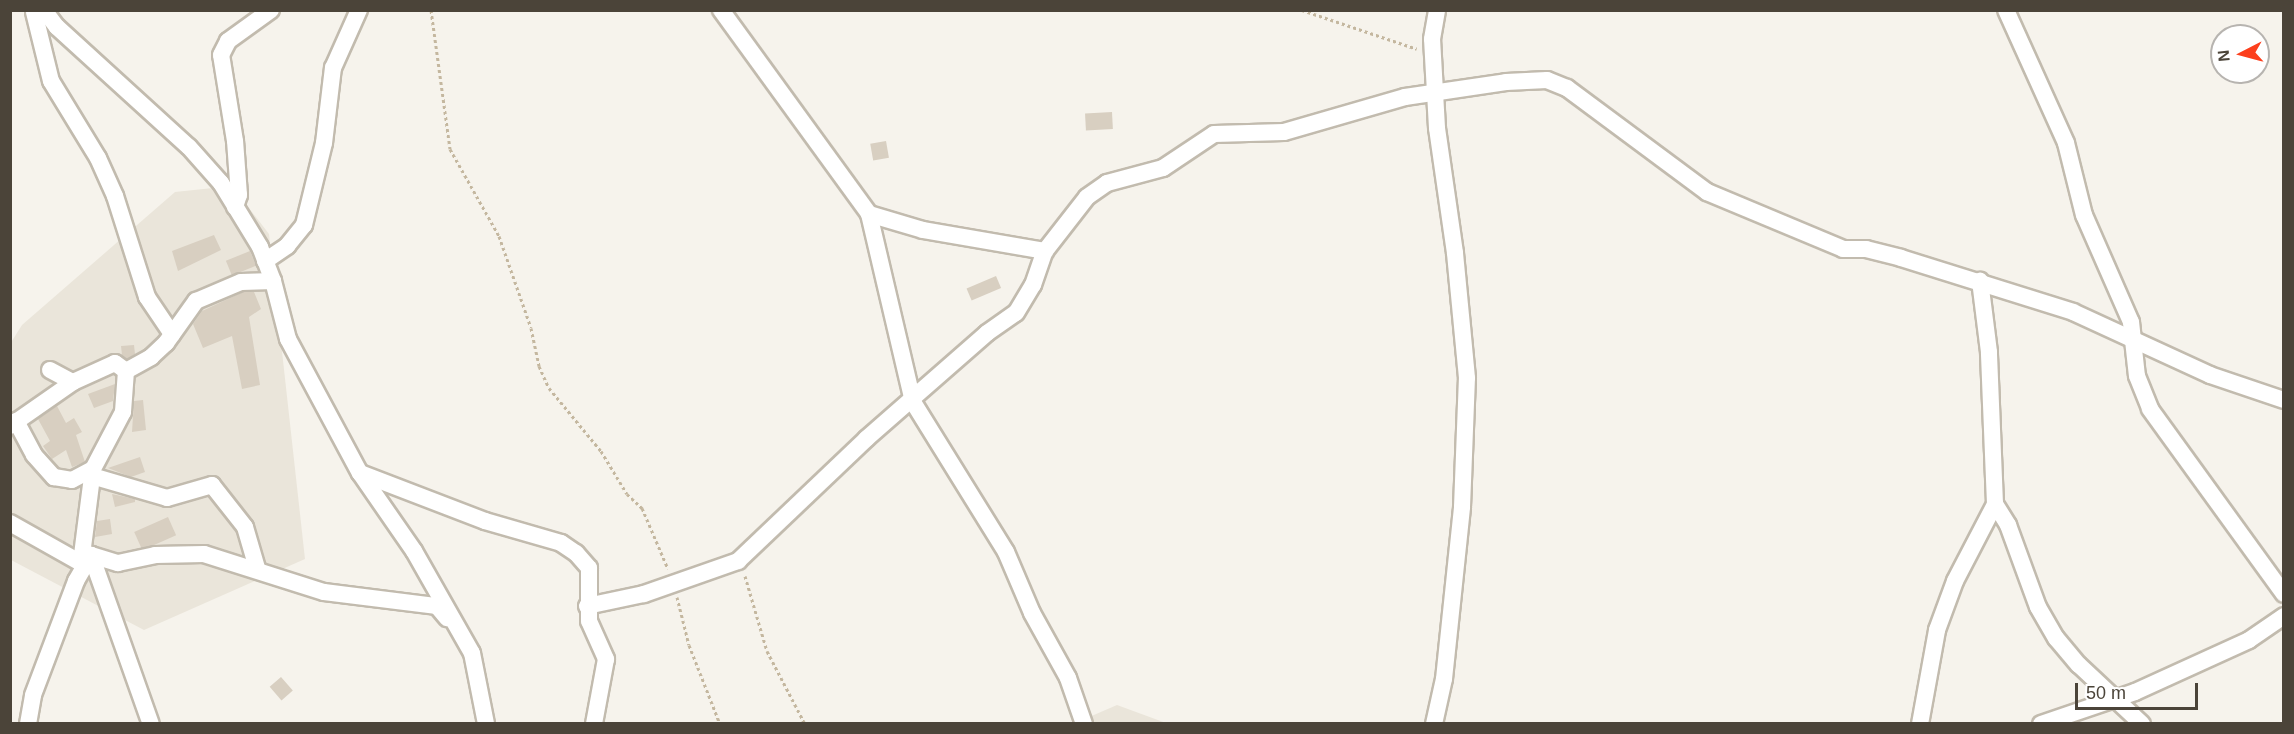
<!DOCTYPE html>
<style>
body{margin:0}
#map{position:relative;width:2294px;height:734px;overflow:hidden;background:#f6f3ec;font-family:Helvetica,sans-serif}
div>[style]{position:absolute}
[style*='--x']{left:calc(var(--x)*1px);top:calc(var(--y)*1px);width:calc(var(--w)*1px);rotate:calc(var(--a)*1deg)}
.residential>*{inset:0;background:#eae5da}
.building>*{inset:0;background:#d8cfc1;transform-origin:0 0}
.path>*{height:3px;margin-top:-1.5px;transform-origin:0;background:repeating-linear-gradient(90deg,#c4b79f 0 3px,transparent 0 6px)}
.roads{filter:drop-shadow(2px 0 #c2bbae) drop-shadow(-2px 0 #c2bbae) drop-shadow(0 2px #c2bbae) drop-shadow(0 -2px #c2bbae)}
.street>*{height:16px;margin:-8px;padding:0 8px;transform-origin:8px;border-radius:8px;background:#fff}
span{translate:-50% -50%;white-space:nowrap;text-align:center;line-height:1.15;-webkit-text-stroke:4.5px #fff;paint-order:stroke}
.frame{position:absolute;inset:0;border:12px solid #4b4439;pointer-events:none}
.north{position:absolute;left:2210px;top:24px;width:60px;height:60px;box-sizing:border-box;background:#fff;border:2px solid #b7b4b0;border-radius:50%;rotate:264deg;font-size:16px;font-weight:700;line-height:24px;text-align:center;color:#4b4439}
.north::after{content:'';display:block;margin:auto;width:21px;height:27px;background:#fc3f1d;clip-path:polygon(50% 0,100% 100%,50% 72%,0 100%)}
.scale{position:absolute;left:2075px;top:683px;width:123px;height:27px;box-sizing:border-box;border:3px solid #4b4439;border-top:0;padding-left:8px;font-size:18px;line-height:21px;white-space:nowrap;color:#4b4439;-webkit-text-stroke:4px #fff;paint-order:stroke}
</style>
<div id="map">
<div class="residential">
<div style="clip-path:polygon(232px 186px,269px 234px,305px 559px,144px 630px,11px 560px,10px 344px,22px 325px,175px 192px)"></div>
<div style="clip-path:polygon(1117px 705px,1166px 723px,1073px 724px)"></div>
</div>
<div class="building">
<div style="left:1112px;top:112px;width:17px;height:27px;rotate:87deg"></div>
<div style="left:886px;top:141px;width:17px;height:16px;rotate:80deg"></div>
<div style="clip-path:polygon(214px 235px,221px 250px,178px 271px,172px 251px)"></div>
<div style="left:250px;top:251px;width:16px;height:26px;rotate:68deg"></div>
<div style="left:996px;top:276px;width:13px;height:32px;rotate:67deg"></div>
<div style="clip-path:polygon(243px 292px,254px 292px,261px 309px,249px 317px,260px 385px,242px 389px,232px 336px,203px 348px,193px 324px,202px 311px)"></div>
<div style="clip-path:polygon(134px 345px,135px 354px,127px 359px,122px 355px,121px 346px)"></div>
<div style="clip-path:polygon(115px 384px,113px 401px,94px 408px,88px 394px)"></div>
<div style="clip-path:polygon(143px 400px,146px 430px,132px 432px,134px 401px)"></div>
<div style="clip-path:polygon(57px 406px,66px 423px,74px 418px,82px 432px,76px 435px,85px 462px,72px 467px,66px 450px,52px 459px,43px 446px,50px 441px,38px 419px)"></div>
<div style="clip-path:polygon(140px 457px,145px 472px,131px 477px,108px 468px)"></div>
<div style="clip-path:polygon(112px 494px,135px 499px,135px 502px,115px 507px)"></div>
<div style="left:168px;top:517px;width:20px;height:37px;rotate:66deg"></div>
<div style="clip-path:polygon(110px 519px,112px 534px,95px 537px,97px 521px)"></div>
<div style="left:281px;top:677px;width:18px;height:15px;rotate:49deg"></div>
</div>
<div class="path">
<div style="--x:431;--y:10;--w:140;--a:82.2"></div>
<div style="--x:450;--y:149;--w:100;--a:60.6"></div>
<div style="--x:499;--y:236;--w:97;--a:70.8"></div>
<div style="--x:531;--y:328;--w:39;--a:78"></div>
<div style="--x:539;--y:366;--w:24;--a:66"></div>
<div style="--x:549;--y:388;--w:82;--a:50.5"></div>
<div style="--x:601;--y:451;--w:50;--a:58.8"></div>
<div style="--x:627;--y:494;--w:21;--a:43"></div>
<div style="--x:642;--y:508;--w:66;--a:66.9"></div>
<div style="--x:1302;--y:10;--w:121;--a:18.7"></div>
<div style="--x:745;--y:576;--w:78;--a:73.7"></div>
<div style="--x:767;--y:651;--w:82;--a:62.5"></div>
<div style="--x:677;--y:597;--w:49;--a:76"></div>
<div style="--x:689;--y:645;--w:85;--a:68.6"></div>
</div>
<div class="roads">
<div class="street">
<div style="--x:44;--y:10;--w:21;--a:53"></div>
<div style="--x:57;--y:27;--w:178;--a:42.3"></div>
<div style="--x:189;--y:147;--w:48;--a:48.4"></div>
<div style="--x:221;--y:183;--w:75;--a:58.6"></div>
<div style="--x:260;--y:247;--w:36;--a:69"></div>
<div style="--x:273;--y:281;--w:60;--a:75.5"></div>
<div style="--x:288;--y:339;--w:152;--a:61.8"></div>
<div style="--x:360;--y:473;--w:95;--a:55.3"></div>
<div style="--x:414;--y:551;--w:117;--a:60.4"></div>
<div style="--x:472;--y:653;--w:72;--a:78.8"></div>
<div style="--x:721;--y:10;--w:252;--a:54"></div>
<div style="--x:869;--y:214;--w:193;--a:76.8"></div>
<div style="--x:913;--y:402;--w:176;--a:58.2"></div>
<div style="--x:1006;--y:552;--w:66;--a:66.9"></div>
<div style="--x:1032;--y:613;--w:74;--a:61"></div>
<div style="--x:1068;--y:678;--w:49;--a:70.8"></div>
<div style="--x:2006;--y:10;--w:146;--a:65.7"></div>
<div style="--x:2066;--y:143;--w:74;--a:76"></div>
<div style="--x:2084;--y:215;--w:117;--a:66.3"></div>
<div style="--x:2131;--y:322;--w:54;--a:83.7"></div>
<div style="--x:2137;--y:376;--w:35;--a:68"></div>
<div style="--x:2150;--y:409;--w:228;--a:54.1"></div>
<div style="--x:34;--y:12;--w:71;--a:76.2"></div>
<div style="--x:51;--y:81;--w:90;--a:58.6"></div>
<div style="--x:98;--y:158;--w:42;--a:65.9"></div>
<div style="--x:115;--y:196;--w:106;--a:72.4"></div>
<div style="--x:147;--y:297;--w:45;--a:56"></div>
<div style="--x:235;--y:207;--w:13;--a:-72"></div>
<div style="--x:239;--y:195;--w:54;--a:-94.2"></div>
<div style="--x:235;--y:141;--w:87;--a:-99.2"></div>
<div style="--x:221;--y:55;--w:16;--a:-63"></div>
<div style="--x:228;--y:41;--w:53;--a:-35.8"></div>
<div style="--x:869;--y:214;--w:56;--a:16.5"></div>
<div style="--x:923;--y:230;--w:124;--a:9.8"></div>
<div style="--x:265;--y:261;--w:27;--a:-34"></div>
<div style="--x:287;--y:246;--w:27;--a:-51"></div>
<div style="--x:304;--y:225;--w:84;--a:-76.3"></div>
<div style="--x:324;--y:143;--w:76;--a:-83.2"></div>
<div style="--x:333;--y:68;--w:64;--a:-65.9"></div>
<div style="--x:50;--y:370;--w:26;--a:28"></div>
<div style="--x:126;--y:371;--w:41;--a:94.2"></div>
<div style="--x:123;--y:412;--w:64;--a:117.8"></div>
<div style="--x:93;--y:469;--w:95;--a:97.3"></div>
<div style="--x:81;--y:563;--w:13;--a:-39"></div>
<div style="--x:91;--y:555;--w:179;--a:70.5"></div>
<div style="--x:16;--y:421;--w:38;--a:62"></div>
<div style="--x:34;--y:455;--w:30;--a:48"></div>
<div style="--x:54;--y:477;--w:18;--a:9"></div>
<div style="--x:72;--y:480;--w:24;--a:-28"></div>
<div style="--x:10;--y:426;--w:77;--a:-34.9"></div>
<div style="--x:73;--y:382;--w:46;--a:-24.3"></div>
<div style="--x:115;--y:363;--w:14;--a:36"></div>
<div style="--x:126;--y:371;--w:29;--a:-29"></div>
<div style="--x:151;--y:357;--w:21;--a:-43"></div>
<div style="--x:166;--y:343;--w:52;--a:-54.5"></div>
<div style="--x:196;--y:301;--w:49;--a:-22.9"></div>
<div style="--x:241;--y:282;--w:32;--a:-2"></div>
<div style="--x:360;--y:473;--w:134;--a:21"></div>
<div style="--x:485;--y:521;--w:79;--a:16.1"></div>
<div style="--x:561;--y:543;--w:18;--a:34"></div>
<div style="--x:576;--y:553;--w:20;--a:49"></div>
<div style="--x:589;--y:568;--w:53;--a:90"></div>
<div style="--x:589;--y:621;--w:42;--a:65.9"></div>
<div style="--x:606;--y:659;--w:66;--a:100.5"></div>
<div style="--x:92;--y:476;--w:78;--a:16.3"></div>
<div style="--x:167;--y:498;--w:47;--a:-16.1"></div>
<div style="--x:212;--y:485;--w:53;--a:51.8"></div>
<div style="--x:245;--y:527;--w:43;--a:73.7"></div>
<div style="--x:1995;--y:504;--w:25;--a:58"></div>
<div style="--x:2008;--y:525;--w:87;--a:69.9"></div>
<div style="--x:2038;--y:607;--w:36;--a:60"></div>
<div style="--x:2056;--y:638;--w:35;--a:50"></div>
<div style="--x:2079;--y:665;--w:86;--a:43.1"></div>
<div style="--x:10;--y:523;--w:81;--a:29.4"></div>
<div style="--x:587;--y:606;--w:58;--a:-11.9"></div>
<div style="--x:644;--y:594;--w:100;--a:-19.3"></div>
<div style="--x:738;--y:561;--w:177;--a:-43.6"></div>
<div style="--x:866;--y:439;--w:161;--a:-41.2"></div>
<div style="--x:987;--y:333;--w:35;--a:-35"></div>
<div style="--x:1016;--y:313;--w:33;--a:-59"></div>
<div style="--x:1033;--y:285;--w:36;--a:-71"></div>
<div style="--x:1045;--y:251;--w:68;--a:-52.1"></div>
<div style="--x:1087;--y:197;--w:24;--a:-35"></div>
<div style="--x:1107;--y:183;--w:58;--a:-15"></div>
<div style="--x:1163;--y:168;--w:61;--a:-33.7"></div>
<div style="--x:1214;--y:134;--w:70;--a:-1.6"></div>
<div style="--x:1284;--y:132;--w:126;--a:-16.1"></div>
<div style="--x:1405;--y:97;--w:102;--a:-8.4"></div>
<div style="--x:1506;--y:82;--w:41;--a:-2.8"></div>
<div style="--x:1547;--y:80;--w:22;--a:22"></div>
<div style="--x:1567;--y:88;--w:174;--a:36.6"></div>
<div style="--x:1707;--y:192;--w:147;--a:22.7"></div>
<div style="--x:1843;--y:249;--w:23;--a:0"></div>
<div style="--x:1866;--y:249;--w:36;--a:14"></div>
<div style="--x:1901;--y:258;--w:180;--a:17.4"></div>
<div style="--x:2073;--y:312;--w:151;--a:24.7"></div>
<div style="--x:2210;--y:375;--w:78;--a:18.7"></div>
<div style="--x:28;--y:724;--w:29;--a:-80"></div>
<div style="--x:33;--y:695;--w:122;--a:-69.3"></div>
<div style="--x:76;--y:581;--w:30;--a:-60"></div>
<div style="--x:91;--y:555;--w:28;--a:17"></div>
<div style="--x:118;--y:563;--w:38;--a:-12"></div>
<div style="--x:155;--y:555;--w:49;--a:-1.2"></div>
<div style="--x:204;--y:554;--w:126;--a:17.6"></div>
<div style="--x:324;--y:592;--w:114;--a:7.1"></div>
<div style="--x:437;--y:606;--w:16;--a:50"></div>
<div style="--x:1434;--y:724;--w:46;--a:-77.5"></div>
<div style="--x:1444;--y:679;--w:173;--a:-84"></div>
<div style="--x:1462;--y:507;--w:129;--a:-87.8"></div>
<div style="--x:1467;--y:378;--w:126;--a:-95.5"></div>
<div style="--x:1455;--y:253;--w:126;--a:-98.2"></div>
<div style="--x:1437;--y:128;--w:89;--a:-93.2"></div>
<div style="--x:1432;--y:39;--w:29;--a:-80"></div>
<div style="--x:1920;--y:724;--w:96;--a:-79.7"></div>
<div style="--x:1937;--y:630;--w:52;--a:-69.8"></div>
<div style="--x:1955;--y:581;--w:87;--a:-62.5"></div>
<div style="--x:1995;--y:504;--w:152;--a:-92.3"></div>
<div style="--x:1989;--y:352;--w:72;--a:-97.2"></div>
<div style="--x:2041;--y:724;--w:99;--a:-18.8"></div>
<div style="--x:2135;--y:692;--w:125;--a:-24.5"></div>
<div style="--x:2249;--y:640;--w:42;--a:-34.4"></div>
</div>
</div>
<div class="frame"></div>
<div class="north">N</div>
<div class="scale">50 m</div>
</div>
